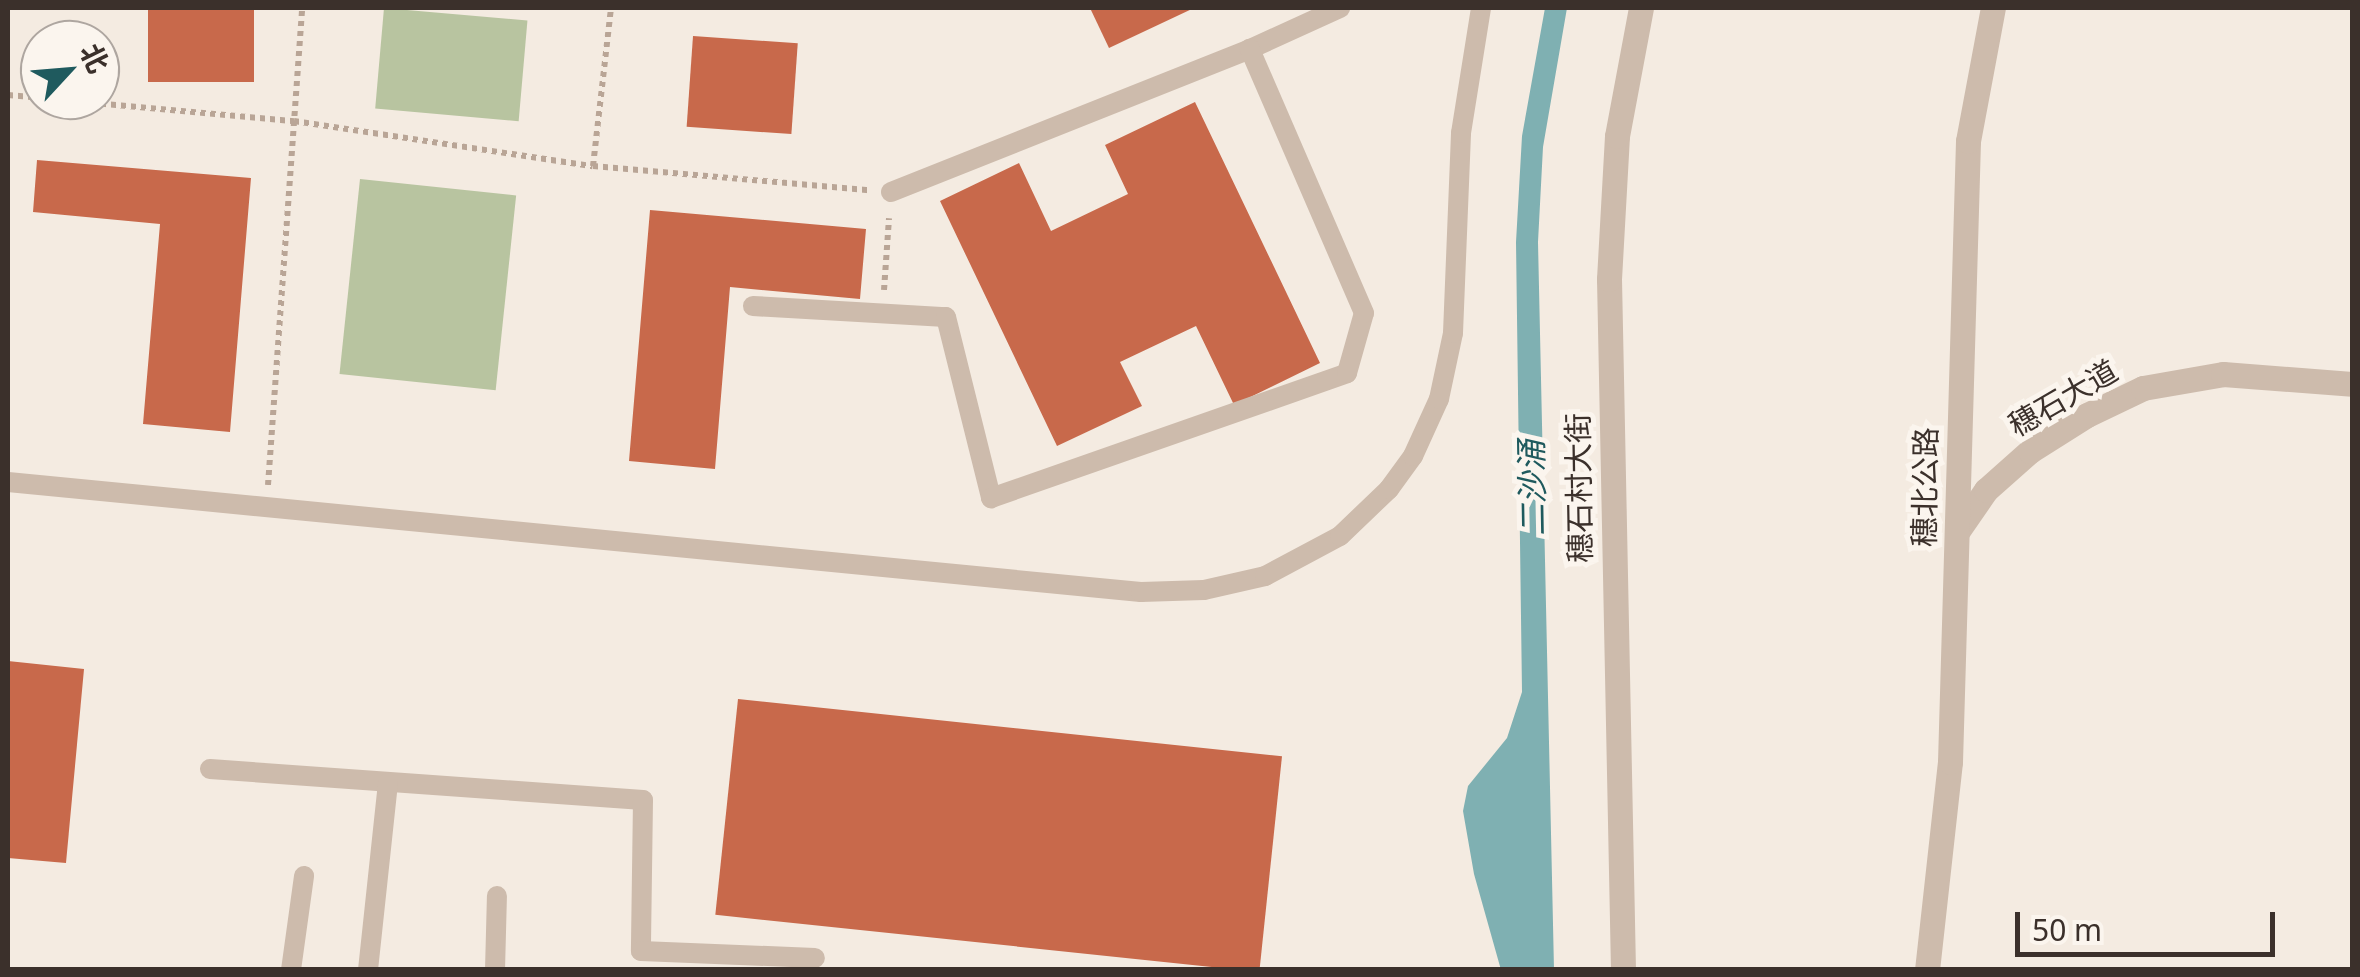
<!DOCTYPE html>
<meta charset="utf-8">
<style>
body{margin:0}
#map{position:relative;width:2360px;height:977px;overflow:hidden;background:#f4ebe1;font-family:"Noto Sans","Noto Sans SC",sans-serif}
div>[style]{position:absolute}
[style*='--x']{left:calc(var(--x)*1px);top:calc(var(--y)*1px);width:calc(var(--w)*1px);rotate:calc(var(--a)*1deg)}
.green>*{inset:0;background:#b8c4a0;transform-origin:0 0}
.water>*{inset:0;background:#7fb0b2}
.building>*{inset:0;background:#c8694b;transform-origin:0 0}
.path>*{height:6px;margin-top:-3px;transform-origin:0;background:repeating-linear-gradient(90deg,#b9a596 0 5px,transparent 0 10px)}
.service>*{height:20px;margin:-10px;padding:0 10px;transform-origin:10px;border-radius:10px;background:#cdbbac}
.minor>*{height:25px;margin:-12.5px;padding:0 12.5px;transform-origin:12.5px;border-radius:12.5px;background:#cdbbac}
.tertiary>*{height:25px;margin:-12.5px;padding:0 12.5px;transform-origin:12.5px;border-radius:12.5px;background:#cdbbac}
span{translate:-50% -50%;white-space:nowrap;text-align:center;line-height:1.15;-webkit-text-stroke:10px #fbf5ee;paint-order:stroke}
.street-label{font-size:30px;color:#3b302b}
.water-label{font-size:32px;color:#1f5a5e;font-style:italic}
.frame{position:absolute;inset:0;border:10px solid #3b302b;pointer-events:none}
.north{position:absolute;left:20px;top:20px;width:100px;height:100px;box-sizing:border-box;background:#fbf5ee;border:2px solid #aea6a0;border-radius:50%;rotate:64deg;font-size:28px;font-weight:700;line-height:40px;text-align:center;color:#3b302b}
.north::after{content:'';display:block;margin:auto;width:35px;height:45px;background:#1f5a5e;clip-path:polygon(50% 0,100% 100%,50% 72%,0 100%)}
.scale{position:absolute;left:2015px;top:912px;width:260px;height:45px;box-sizing:border-box;border:5px solid #3b302b;border-top:0;padding-left:12px;font-size:30px;line-height:35px;white-space:nowrap;color:#3b302b;-webkit-text-stroke:8px #fbf5ee;paint-order:stroke}
</style>
<div id="map">
<div class="green">
<div style="left:384px;top:8px;width:144px;height:101px;rotate:5deg"></div>
<div style="left:360px;top:179px;width:157px;height:196px;rotate:6deg"></div>
</div>
<div class="water">
<div style="clip-path:polygon(1545px 8px,1567px 8px,1543px 147px,1538px 242px,1554px 969px,1501px 970px,1474px 874px,1463px 811px,1468px 786px,1507px 738px,1522px 692px,1516px 242px,1522px 136px)"></div>
</div>
<div class="building">
<div style="left:148px;top:8px;width:106px;height:74px"></div>
<div style="clip-path:polygon(1090px 8px,1194px 8px,1109px 48px)"></div>
<div style="left:693px;top:36px;width:105px;height:91px;rotate:4deg"></div>
<div style="clip-path:polygon(1195px 102px,1320px 363px,1234px 405px,1196px 326px,1120px 362px,1142px 406px,1057px 446px,940px 201px,1019px 163px,1051px 231px,1128px 194px,1105px 145px)"></div>
<div style="clip-path:polygon(37px 160px,251px 178px,230px 432px,143px 424px,160px 224px,33px 212px)"></div>
<div style="clip-path:polygon(650px 210px,866px 229px,860px 299px,730px 287px,715px 469px,629px 461px)"></div>
<div style="clip-path:polygon(8px 661px,84px 669px,66px 863px,8px 858px)"></div>
<div style="left:738px;top:699px;width:547px;height:217px;rotate:6deg"></div>
</div>
<div class="path">
<div style="--x:8;--y:95;--w:32;--a:5"></div>
<div style="--x:61;--y:100;--w:234;--a:5.2"></div>
<div style="--x:294;--y:121;--w:302;--a:8.6"></div>
<div style="--x:593;--y:166;--w:277;--a:5"></div>
<div style="--x:593;--y:166;--w:159;--a:-83.5"></div>
<div style="--x:884;--y:290;--w:72;--a:-86"></div>
<div style="--x:268;--y:485;--w:478;--a:-85.9"></div>
</div>
<div class="service">
<div style="--x:891;--y:192;--w:386;--a:-21.7"></div>
<div style="--x:1250;--y:49;--w:99;--a:-24.5"></div>
<div style="--x:753;--y:306;--w:193;--a:3.3"></div>
<div style="--x:946;--y:317;--w:187;--a:76"></div>
<div style="--x:991;--y:498;--w:377;--a:-19.3"></div>
<div style="--x:1347;--y:373;--w:62;--a:-74.2"></div>
<div style="--x:1364;--y:313;--w:288;--a:-113.4"></div>
<div style="--x:8;--y:482;--w:1138;--a:5.55"></div>
<div style="--x:1141;--y:592;--w:63;--a:-1.8"></div>
<div style="--x:1204;--y:590;--w:63;--a:-12.9"></div>
<div style="--x:1265;--y:576;--w:85;--a:-28.1"></div>
<div style="--x:1340;--y:536;--w:68;--a:-43.8"></div>
<div style="--x:1389;--y:489;--w:41;--a:-54"></div>
<div style="--x:1413;--y:456;--w:63;--a:-65.5"></div>
<div style="--x:1439;--y:399;--w:67;--a:-78"></div>
<div style="--x:1453;--y:333;--w:200;--a:-87.7"></div>
<div style="--x:1461;--y:133;--w:127;--a:-80.9"></div>
<div style="--x:210;--y:769;--w:434;--a:4.1"></div>
<div style="--x:643;--y:800;--w:151;--a:90.8"></div>
<div style="--x:641;--y:951;--w:174;--a:2.3"></div>
<div style="--x:291;--y:970;--w:95;--a:-82.1"></div>
<div style="--x:368;--y:970;--w:188;--a:-83.9"></div>
<div style="--x:495;--y:970;--w:74;--a:-88.5"></div>
</div>
<div class="minor">
<div style="--x:1957;--y:532;--w:51;--a:-55.4"></div>
<div style="--x:1986;--y:490;--w:59;--a:-41.6"></div>
<div style="--x:2030;--y:451;--w:67;--a:-32.3"></div>
<div style="--x:2087;--y:415;--w:62;--a:-25.7"></div>
<div style="--x:2143;--y:388;--w:81;--a:-9.9"></div>
<div style="--x:2223;--y:374;--w:129;--a:4.4"></div>
<div style="--x:1927;--y:970;--w:209;--a:-83.7"></div>
<div style="--x:1950;--y:762;--w:621;--a:-88.34"></div>
<div style="--x:1968;--y:141;--w:135;--a:-79.4"></div>
</div>
<div class="tertiary">
<div style="--x:1623;--y:970;--w:691;--a:-91.16"></div>
<div style="--x:1609;--y:279;--w:143;--a:-86.8"></div>
<div style="--x:1617;--y:136;--w:130;--a:-79.4"></div>
</div>
<div class="street-label">
<span style="left:2063px;top:398px;rotate:-30deg">穗石大道</span>
<span style="left:1925px;top:487px;rotate:-89deg">穗北公路</span>
<span style="left:1579px;top:488px;rotate:-91deg">穗石村大街</span>
</div>
<div class="water-label">
<span style="left:1532px;top:488px;rotate:-91deg">二沙涌</span>
</div>
<div class="frame"></div>
<div class="north">北</div>
<div class="scale">50 m</div>
</div>
